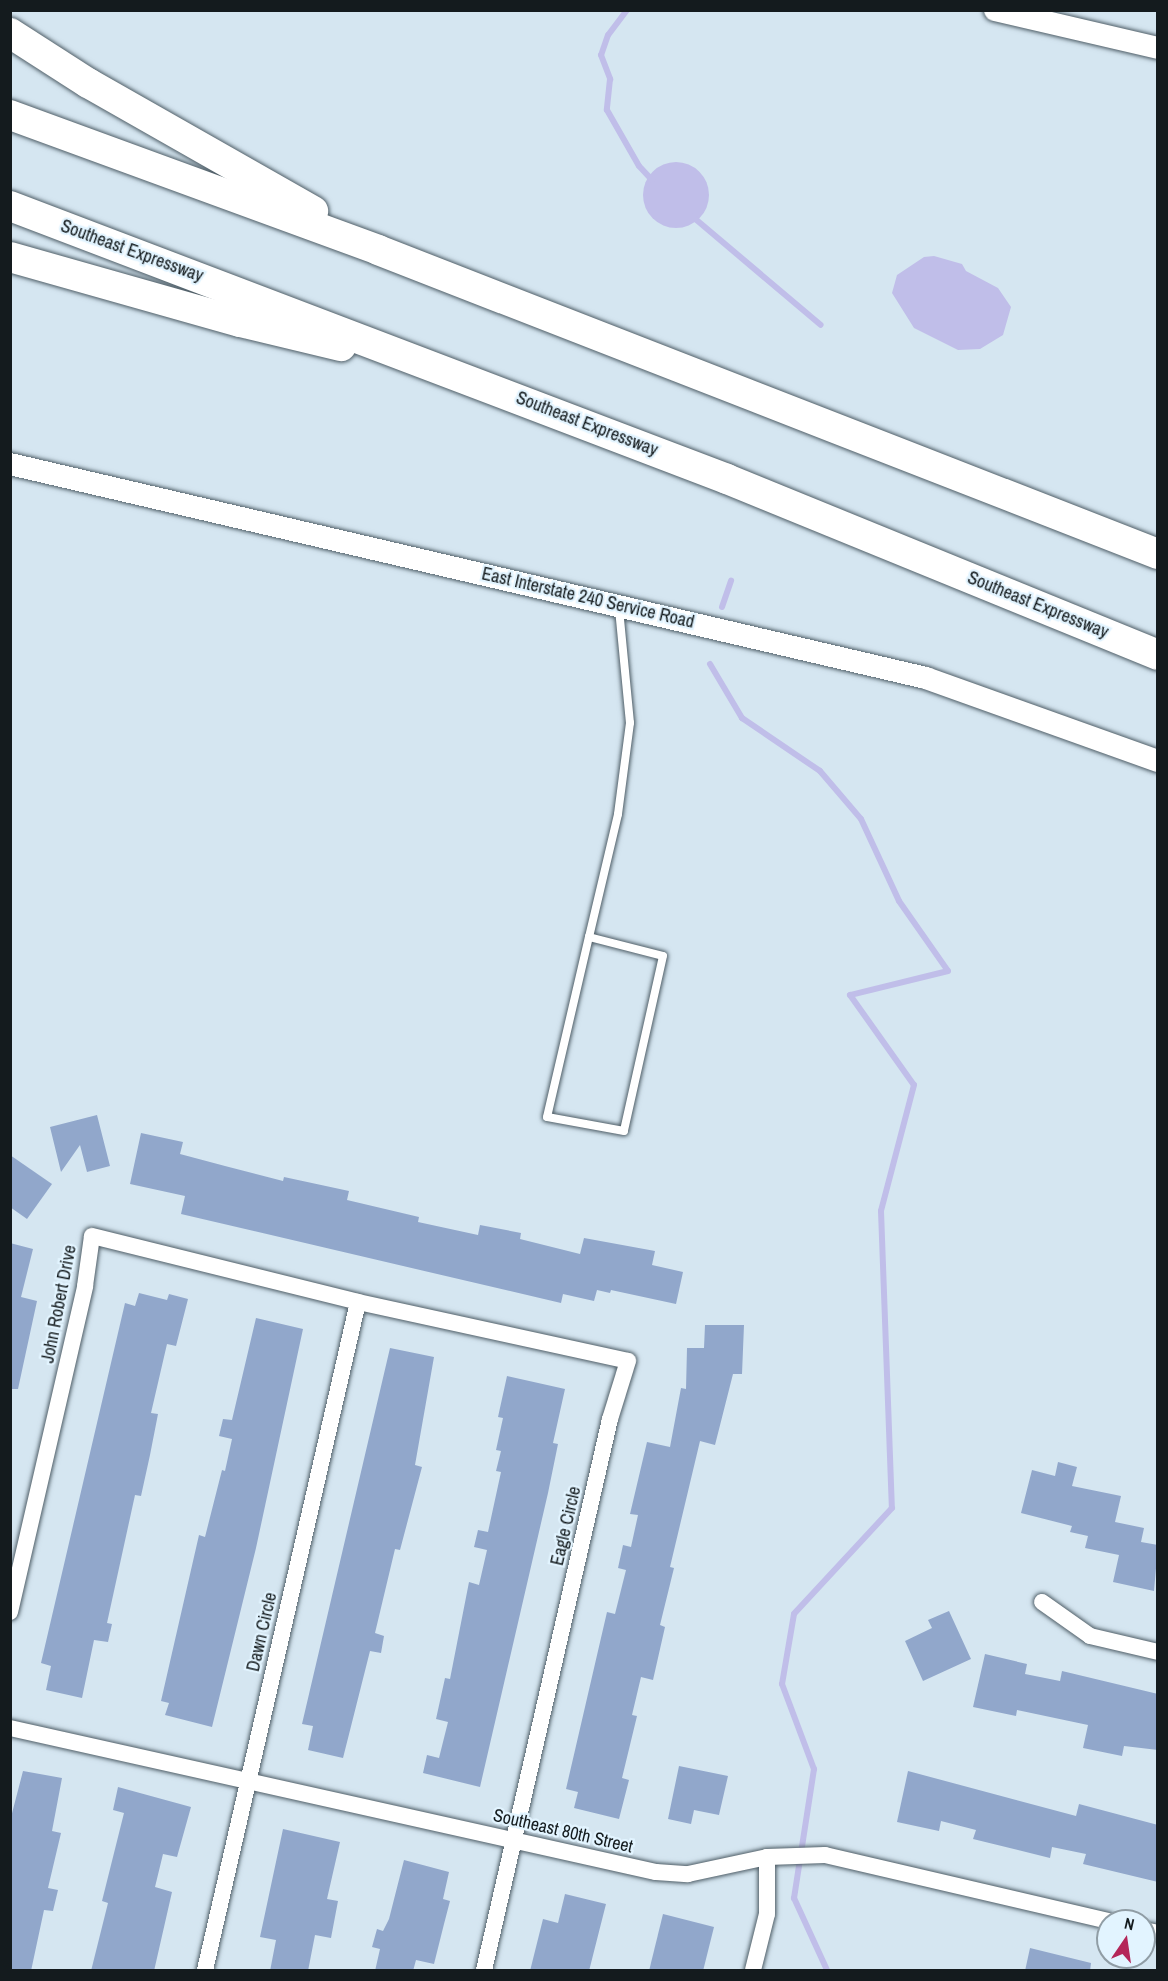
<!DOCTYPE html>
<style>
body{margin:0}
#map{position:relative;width:1168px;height:1981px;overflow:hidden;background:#d5e6f1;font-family:"Archivo Narrow",sans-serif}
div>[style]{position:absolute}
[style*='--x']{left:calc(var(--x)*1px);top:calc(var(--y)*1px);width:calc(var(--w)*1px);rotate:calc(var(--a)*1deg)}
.water>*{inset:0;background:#c0bee9}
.round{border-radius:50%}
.stream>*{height:6px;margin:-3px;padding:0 3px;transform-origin:3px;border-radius:3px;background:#c0bee9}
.building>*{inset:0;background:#91a7cb}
.roads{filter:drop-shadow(0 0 2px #4f5e67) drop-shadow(0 0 2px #4f5e67)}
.lane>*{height:8px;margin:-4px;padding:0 4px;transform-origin:4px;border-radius:4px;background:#fff}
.street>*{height:16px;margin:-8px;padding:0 8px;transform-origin:8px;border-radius:8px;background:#fff}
.secondary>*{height:22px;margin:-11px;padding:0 11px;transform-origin:11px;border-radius:11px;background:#fff}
.highway>*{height:30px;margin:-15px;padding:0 15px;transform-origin:15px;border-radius:15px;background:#fff}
span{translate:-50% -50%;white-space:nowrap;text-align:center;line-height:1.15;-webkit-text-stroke:4.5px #e2f4ff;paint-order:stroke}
.street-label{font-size:18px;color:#141b1e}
.frame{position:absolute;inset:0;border:12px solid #141b1e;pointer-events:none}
.north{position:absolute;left:1096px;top:1909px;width:60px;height:60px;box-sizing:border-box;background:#e2f4ff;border:2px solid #909da5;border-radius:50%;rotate:13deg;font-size:16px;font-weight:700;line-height:24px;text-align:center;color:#141b1e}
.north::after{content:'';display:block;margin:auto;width:21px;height:27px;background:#b42659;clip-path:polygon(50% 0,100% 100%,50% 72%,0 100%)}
</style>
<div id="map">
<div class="water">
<i class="round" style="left:643px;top:162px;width:66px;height:66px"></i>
<i style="clip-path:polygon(934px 256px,962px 264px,966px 271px,998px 288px,1011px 307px,1003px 335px,980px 349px,958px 350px,914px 328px,892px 293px,897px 275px,924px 257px)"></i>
</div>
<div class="stream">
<i style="--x:627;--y:10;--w:31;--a:127"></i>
<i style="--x:608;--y:35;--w:21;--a:109"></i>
<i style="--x:601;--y:55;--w:26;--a:69"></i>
<i style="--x:610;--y:79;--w:31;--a:96"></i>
<i style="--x:607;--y:110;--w:64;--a:60.3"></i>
<i style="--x:639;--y:166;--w:19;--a:47"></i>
<i style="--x:693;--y:217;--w:167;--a:40.2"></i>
<i style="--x:722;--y:607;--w:28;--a:-71"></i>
<i style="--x:710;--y:664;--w:63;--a:59.3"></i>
<i style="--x:742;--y:718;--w:94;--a:34.2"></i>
<i style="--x:820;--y:771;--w:63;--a:49.5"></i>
<i style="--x:861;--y:819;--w:90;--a:65.1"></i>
<i style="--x:899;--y:901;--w:85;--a:55"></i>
<i style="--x:948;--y:971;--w:101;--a:166.2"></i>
<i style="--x:850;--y:995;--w:110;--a:54.6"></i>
<i style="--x:914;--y:1085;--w:130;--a:104.7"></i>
<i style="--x:881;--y:1211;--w:297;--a:87.9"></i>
<i style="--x:892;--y:1508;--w:144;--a:132.8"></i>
<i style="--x:794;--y:1614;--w:71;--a:99.7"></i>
<i style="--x:782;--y:1684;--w:91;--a:69.4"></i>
<i style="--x:814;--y:1769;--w:131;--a:98.8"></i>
<i style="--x:794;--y:1898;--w:79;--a:65.4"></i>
</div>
<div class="building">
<i style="clip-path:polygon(97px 1115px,110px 1166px,87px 1172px,80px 1145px,61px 1172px,50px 1127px)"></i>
<i style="clip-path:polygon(141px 1133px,183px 1142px,180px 1154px,225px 1166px,283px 1181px,284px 1177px,349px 1191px,347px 1200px,419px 1217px,418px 1222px,478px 1235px,480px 1225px,521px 1233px,520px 1239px,580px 1254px,584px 1238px,655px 1251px,652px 1265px,683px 1272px,676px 1304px,611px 1290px,610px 1293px,597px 1290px,594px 1301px,563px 1294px,561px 1303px,181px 1214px,185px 1196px,130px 1184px)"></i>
<i style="clip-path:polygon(10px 1155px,52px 1184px,27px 1219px,10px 1207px)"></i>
<i style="clip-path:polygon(10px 1243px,33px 1249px,21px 1297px,37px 1301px,18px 1389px,10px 1389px)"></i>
<i style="clip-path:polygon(139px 1293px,167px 1300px,169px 1294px,188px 1299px,176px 1346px,167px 1344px,151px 1413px,158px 1414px,150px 1455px,141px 1496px,135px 1495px,107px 1623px,112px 1624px,108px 1642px,94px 1640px,82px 1698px,46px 1690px,51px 1666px,41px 1663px,125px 1303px,135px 1306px)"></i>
<i style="clip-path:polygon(256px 1318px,303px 1329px,256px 1548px,212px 1727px,165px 1715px,169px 1703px,161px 1701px,199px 1535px,205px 1537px,222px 1470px,225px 1471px,232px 1439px,219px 1436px,223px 1419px,232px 1420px)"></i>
<i style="clip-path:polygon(705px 1325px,744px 1325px,742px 1374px,733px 1374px,715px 1445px,700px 1441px,670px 1567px,674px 1568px,660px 1625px,665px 1627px,653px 1680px,641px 1677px,632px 1715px,637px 1716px,622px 1778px,629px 1780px,619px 1819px,574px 1808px,578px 1792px,566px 1789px,607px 1612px,615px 1614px,626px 1570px,618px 1568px,623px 1545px,631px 1547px,638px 1515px,630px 1514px,647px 1442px,670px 1447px,681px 1388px,686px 1389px,687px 1348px,704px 1348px)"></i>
<i style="clip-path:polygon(390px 1348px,434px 1357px,415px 1465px,422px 1467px,400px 1550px,395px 1549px,375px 1633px,384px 1636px,381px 1653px,370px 1651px,343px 1758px,308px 1750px,313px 1726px,302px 1724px)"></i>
<i style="clip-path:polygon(507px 1376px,565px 1389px,553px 1443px,558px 1444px,548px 1493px,480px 1787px,423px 1773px,427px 1755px,439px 1758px,448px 1722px,436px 1719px,445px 1678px,450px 1679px,469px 1582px,479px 1585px,487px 1550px,474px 1547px,478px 1530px,488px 1532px,501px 1472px,496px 1471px,501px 1451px,496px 1450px,503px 1418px,498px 1417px)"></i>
<i style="clip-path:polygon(1058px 1462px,1077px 1467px,1072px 1486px,1121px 1496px,1115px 1522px,1144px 1528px,1141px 1542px,1158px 1545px,1154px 1591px,1113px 1582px,1119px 1555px,1085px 1548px,1088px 1536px,1070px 1532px,1072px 1526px,1021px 1513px,1032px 1470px,1055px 1476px)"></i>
<i style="clip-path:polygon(949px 1611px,971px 1659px,923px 1681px,905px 1641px,932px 1628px,928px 1620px)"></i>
<i style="clip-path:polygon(985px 1654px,1027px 1664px,1025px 1674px,1060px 1681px,1062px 1671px,1158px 1694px,1158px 1750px,1124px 1746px,1122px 1756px,1083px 1748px,1088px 1725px,1017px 1710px,1016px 1716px,973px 1707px)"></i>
<i style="clip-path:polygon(679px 1766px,728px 1776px,719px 1815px,694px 1810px,691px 1824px,668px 1819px)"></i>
<i style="clip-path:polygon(23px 1771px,62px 1778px,52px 1831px,61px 1833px,48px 1888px,58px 1890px,53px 1911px,44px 1910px,31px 1971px,10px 1971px,10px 1821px)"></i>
<i style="clip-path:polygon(908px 1771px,1076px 1816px,1079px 1804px,1158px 1825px,1158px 1882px,1083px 1864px,1086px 1854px,1052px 1847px,1050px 1858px,973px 1839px,976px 1830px,941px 1821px,939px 1831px,897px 1822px)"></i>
<i style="clip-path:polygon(118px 1787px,191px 1807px,177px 1857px,163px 1854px,155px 1887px,172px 1892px,154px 1971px,91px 1971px,108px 1903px,102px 1901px,124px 1813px,113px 1810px)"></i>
<i style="clip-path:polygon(283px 1829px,340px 1842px,327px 1899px,338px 1901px,331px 1938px,315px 1935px,308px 1971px,270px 1971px,276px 1940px,260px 1937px)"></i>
<i style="clip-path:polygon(404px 1860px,449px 1872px,443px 1899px,450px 1901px,444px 1924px,434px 1964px,416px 1960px,413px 1971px,375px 1971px,380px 1949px,372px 1947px,377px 1929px,383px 1931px,389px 1919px)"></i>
<i style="clip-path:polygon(565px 1894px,606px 1904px,589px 1971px,530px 1971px,543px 1919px,558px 1923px)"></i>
<i style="clip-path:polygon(663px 1914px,714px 1927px,703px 1971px,649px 1971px)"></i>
<i style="clip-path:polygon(1030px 1948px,1091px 1963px,1090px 1971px,1025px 1971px)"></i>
</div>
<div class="roads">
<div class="lane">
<i style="--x:589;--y:937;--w:76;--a:14.4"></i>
<i style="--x:663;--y:956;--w:179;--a:102.6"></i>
<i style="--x:624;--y:1131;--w:78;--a:-169.7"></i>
<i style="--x:547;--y:1117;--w:185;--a:-76.9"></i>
<i style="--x:589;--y:937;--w:126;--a:-76.7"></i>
<i style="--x:618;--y:814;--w:92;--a:-82.5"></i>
<i style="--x:630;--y:723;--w:116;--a:-95.5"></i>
</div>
<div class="street">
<i style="--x:1042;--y:1602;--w:59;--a:35.3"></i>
<i style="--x:1090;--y:1636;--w:70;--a:13.2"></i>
<i style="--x:10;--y:1612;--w:335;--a:-77"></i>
<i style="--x:85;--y:1286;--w:50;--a:-82"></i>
<i style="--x:92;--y:1236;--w:274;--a:13.9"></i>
<i style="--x:358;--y:1302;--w:276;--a:12.3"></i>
<i style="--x:628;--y:1361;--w:61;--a:107.2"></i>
<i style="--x:610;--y:1419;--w:565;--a:102.88"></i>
<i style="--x:10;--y:1728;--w:662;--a:12.57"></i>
<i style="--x:656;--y:1872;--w:32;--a:4"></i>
<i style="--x:688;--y:1874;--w:81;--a:-12.1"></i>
<i style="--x:767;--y:1857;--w:58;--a:-2"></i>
<i style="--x:825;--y:1855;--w:291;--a:13.1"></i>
<i style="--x:1144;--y:1930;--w:14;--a:12"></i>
<i style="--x:205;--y:1970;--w:685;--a:-77.1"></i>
<i style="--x:753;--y:1970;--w:58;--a:-76"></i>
<i style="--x:767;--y:1914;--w:57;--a:-90"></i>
</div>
<div class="secondary">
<i style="--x:995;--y:10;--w:167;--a:13.1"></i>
<i style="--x:10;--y:464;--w:941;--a:13.15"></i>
<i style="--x:926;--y:678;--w:246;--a:19.7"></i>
</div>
<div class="highway">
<i style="--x:10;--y:33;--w:93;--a:32.7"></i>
<i style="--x:88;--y:83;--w:259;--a:29.6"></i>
<i style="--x:10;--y:115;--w:392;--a:20.1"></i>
<i style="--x:378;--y:250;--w:837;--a:21.29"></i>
<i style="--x:10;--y:206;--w:767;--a:20.84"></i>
<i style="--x:727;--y:479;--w:466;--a:22.2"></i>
<i style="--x:10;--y:257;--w:239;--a:15.8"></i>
<i style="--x:240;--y:322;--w:104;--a:13.4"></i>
</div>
</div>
<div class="street-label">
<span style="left:132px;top:251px;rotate:20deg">Southeast Expressway</span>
<span style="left:587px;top:424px;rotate:21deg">Southeast Expressway</span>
<span style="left:588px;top:598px;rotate:13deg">East Interstate 240 Service Road</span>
<span style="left:1038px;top:605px;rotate:22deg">Southeast Expressway</span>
<span style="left:59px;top:1304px;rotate:-79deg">John Robert Drive</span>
<span style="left:566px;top:1526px;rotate:-77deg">Eagle Circle</span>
<span style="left:262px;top:1632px;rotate:-77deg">Dawn Circle</span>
<span style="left:563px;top:1831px;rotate:13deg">Southeast 80th Street</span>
</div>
<div class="frame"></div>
<div class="north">N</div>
</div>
